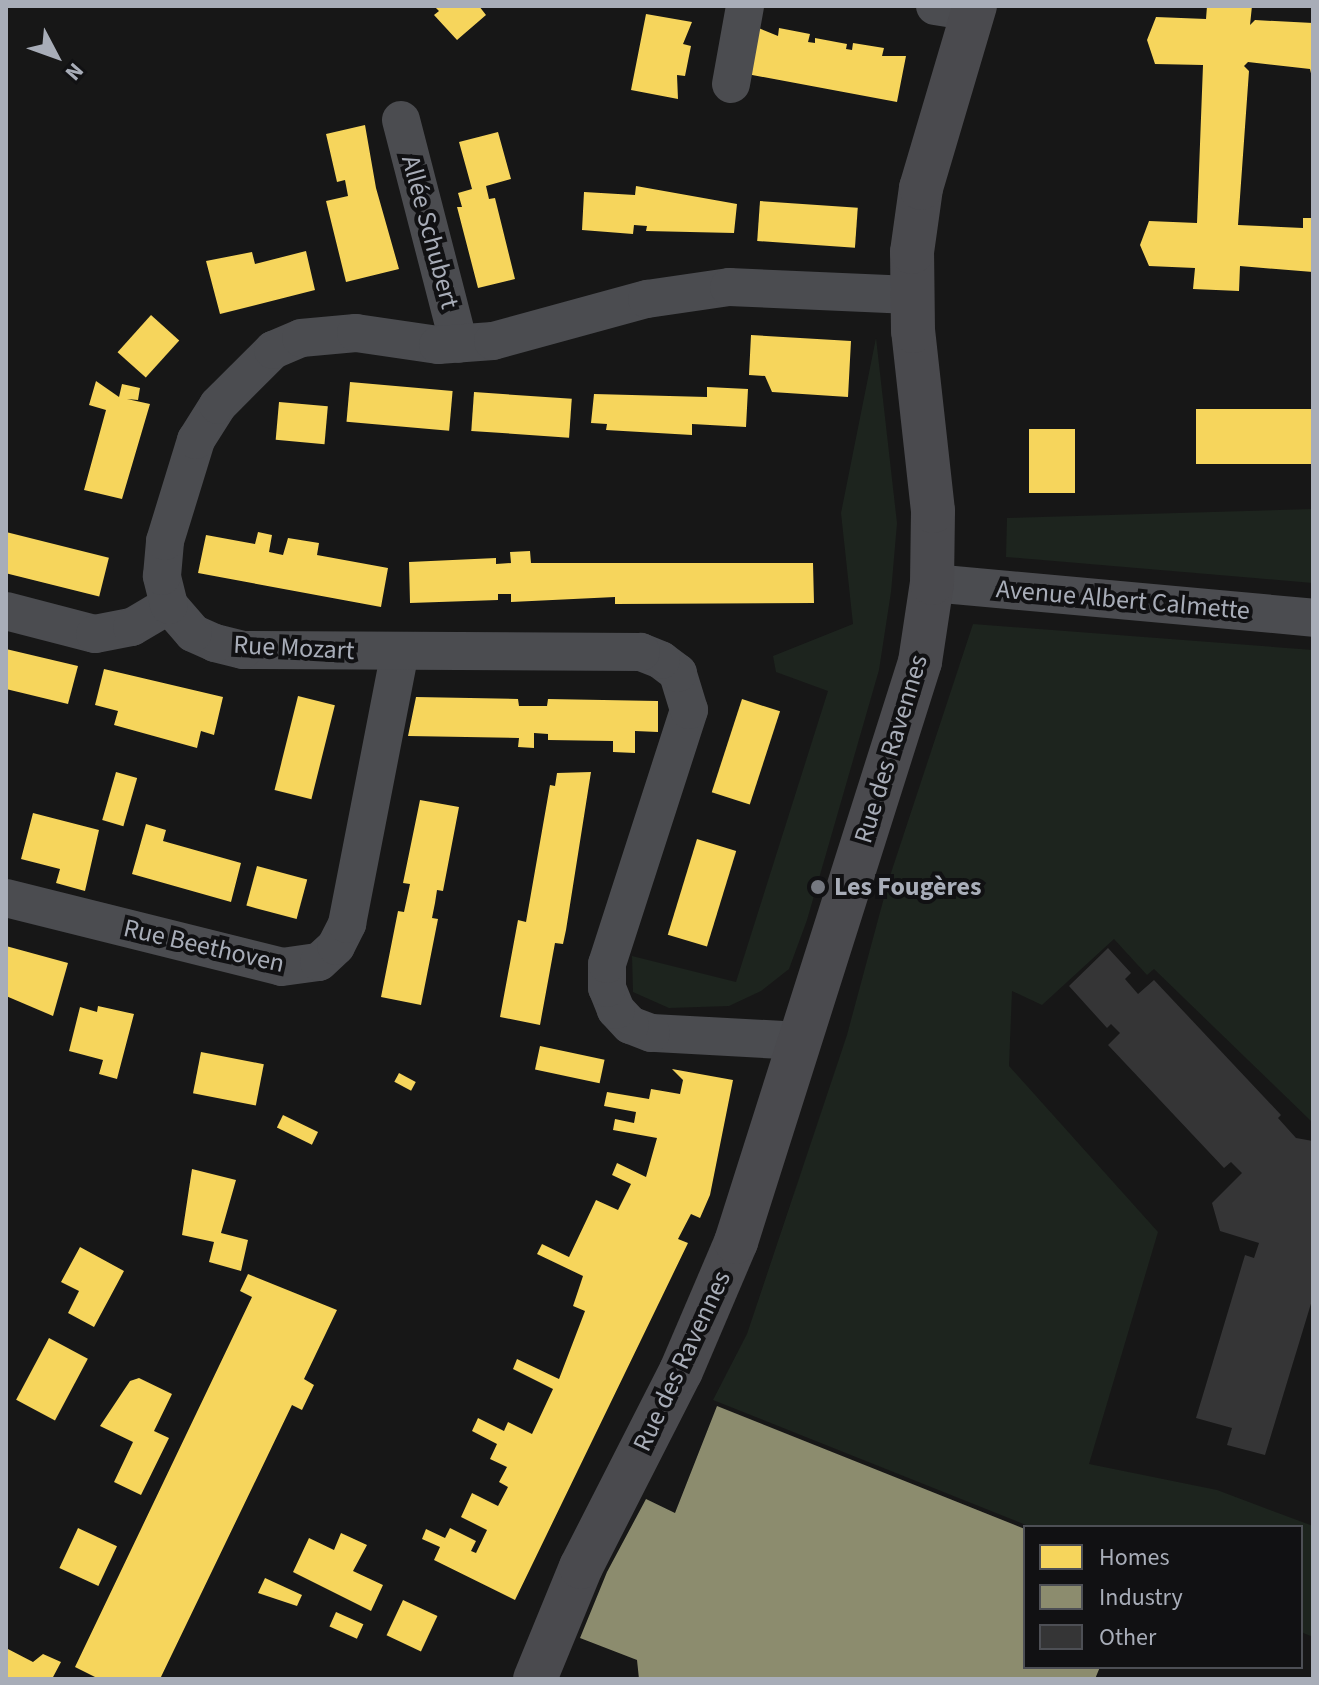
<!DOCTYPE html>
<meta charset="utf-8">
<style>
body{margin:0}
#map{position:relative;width:1319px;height:1685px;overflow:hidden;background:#171717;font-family:"Source Sans 3",sans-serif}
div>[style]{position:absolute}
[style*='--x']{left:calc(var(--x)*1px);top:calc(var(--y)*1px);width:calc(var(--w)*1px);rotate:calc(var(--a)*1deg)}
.green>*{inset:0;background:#1d241e}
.homes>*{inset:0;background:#f6d55c;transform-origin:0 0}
.industry>*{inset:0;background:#8c8c6e}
.building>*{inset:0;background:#353536}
.street>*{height:38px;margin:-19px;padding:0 19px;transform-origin:19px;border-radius:19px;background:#4b4c50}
.secondary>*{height:44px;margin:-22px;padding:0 22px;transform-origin:22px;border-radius:22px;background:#4a4a4e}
.dots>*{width:22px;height:22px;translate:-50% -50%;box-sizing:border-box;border:4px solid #111113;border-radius:50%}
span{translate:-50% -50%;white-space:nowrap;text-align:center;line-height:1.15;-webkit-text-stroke:8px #111113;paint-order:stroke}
.street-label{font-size:26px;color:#a8adb8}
.poi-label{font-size:26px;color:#a8adb8;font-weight:700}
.left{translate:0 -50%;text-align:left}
.frame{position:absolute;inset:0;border:8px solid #a8adb8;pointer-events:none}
.legend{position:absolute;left:1023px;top:1525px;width:280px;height:144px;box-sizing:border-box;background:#111113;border:2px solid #4d4f55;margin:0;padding:10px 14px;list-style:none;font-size:24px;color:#a8adb8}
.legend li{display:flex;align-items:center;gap:16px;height:40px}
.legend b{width:40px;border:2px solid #4d4f55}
.north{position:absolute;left:16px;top:16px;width:80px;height:80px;-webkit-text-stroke:6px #111113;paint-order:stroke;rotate:131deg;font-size:22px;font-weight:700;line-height:32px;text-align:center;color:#a8adb8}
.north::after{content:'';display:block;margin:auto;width:28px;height:36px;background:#a8adb8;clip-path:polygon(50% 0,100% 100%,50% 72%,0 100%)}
</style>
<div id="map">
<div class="green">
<i style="clip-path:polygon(876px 338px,897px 523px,891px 592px,879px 670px,807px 920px,789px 969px,761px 991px,729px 1006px,669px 1008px,633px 992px,632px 956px,736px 982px,828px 691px,776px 672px,773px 656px,853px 624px,841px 513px)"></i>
<i style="clip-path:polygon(1313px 509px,1313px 583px,1006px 557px,1007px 518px)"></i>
<i style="clip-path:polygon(973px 624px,1313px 650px,1313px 1123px,1154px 969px,1147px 975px,1114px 939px,1042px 1005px,1012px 991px,1009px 1066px,1158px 1232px,1089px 1464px,1217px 1490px,1313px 1526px,1313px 1637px,1301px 1632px,1301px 1527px,1031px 1527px,713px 1400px,747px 1334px,847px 1035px,889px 879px)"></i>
</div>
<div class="homes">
<i style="clip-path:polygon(434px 6px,479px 6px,486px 15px,457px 40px,434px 15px,439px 11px)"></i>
<i style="clip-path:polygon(1207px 6px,1252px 6px,1250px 25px,1255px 20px,1313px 23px,1313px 82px,1310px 69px,1248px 62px,1244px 66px,1249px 71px,1238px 225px,1303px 228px,1303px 218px,1313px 218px,1313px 272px,1240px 266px,1239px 291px,1193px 289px,1195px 268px,1149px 266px,1140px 245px,1149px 221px,1197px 223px,1203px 65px,1155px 64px,1147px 40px,1156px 17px,1206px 19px)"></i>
<i style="clip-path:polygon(646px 14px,692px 22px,683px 44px,691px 46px,685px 76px,677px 75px,678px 99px,631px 90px)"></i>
<i style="clip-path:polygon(756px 27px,778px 36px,779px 28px,810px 34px,808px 42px,815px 43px,815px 38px,847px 44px,846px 49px,852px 50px,853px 43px,884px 48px,882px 56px,906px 56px,897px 102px,747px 74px)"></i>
<i style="clip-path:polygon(365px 125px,376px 188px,399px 269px,346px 282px,326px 201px,348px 196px,345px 180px,337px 182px,326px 134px)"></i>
<i style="clip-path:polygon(498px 132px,511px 179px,486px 186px,489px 199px,495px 198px,515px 279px,478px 288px,457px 207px,462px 207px,458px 193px,472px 189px,459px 142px)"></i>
<i style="clip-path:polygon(636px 186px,737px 204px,734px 233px,646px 231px,647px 226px,634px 225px,633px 234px,582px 230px,584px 192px,635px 195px)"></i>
<i style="left:760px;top:201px;width:98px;height:40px;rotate:4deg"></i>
<i style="clip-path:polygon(306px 251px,315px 290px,220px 314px,206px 261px,252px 252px,255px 264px)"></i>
<i style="left:151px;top:315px;width:38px;height:50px;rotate:42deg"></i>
<i style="clip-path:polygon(751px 335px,851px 341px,848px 397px,772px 392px,765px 376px,749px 375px)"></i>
<i style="clip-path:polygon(96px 381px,119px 397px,122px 384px,140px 388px,138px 400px,127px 399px,150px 404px,122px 499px,84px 490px,106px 410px,89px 405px)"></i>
<i style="left:350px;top:382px;width:103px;height:40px;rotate:5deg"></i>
<i style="clip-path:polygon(707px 387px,748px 389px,746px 427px,692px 424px,692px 435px,606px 430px,607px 424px,591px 423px,594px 394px,707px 397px)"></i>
<i style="left:474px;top:392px;width:98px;height:39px;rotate:4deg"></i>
<i style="left:279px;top:402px;width:49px;height:38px;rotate:5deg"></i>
<i style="left:1196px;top:409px;width:117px;height:55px"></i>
<i style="left:1029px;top:429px;width:46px;height:64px"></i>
<i style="left:6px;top:532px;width:106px;height:40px;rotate:14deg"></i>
<i style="clip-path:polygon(258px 532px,272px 535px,269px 552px,283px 555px,288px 538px,319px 543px,317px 555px,388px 568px,381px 607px,198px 573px,206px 535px,255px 544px)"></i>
<i style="clip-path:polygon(530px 551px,531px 563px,813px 563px,814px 603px,615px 604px,615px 597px,511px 602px,511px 594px,498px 594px,498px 600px,410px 603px,409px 562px,496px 558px,496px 564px,511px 563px,510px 552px)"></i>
<i style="clip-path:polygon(6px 649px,78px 666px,68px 704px,6px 689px)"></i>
<i style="clip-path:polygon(104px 669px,223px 697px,214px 735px,201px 731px,197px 748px,114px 725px,118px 711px,95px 705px)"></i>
<i style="left:298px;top:696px;width:38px;height:97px;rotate:14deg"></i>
<i style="clip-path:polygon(416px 697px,518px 699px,519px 706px,547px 706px,548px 699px,658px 701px,658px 732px,635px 731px,635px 753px,613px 752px,613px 741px,548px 740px,548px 734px,534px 733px,534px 748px,518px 747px,519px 738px,408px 736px)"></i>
<i style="left:742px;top:699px;width:40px;height:98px;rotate:18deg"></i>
<i style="left:116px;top:772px;width:22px;height:50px;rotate:16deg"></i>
<i style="clip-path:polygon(591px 772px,566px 930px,563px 944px,555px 943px,540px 1025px,500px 1017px,518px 920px,526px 922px,550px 785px,555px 786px,557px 773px)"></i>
<i style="clip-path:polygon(420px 800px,459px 807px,443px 891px,437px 890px,435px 903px,432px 918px,438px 919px,421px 1005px,381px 997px,398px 911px,404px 912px,410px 884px,403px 883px)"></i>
<i style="clip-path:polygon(33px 813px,99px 830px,85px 891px,56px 883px,60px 869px,21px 859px)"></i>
<i style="clip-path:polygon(146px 824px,166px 830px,163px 841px,241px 863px,231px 902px,132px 874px)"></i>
<i style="left:697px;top:839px;width:41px;height:100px;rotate:17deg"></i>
<i style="left:257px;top:866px;width:52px;height:41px;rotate:15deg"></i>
<i style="clip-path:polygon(6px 946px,68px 963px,53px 1016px,6px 996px)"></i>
<i style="clip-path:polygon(98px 1006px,134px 1014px,117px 1079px,99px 1074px,103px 1060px,69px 1051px,80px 1007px,97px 1012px)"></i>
<i style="left:540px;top:1046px;width:66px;height:24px;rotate:12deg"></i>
<i style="left:201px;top:1052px;width:64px;height:42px;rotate:11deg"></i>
<i style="clip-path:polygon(672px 1069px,733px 1080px,710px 1195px,700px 1218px,691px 1214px,678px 1239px,688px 1243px,515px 1600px,434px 1560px,440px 1547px,422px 1539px,426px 1529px,445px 1538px,450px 1528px,476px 1541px,471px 1551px,476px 1553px,487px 1530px,461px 1517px,472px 1493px,498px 1506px,508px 1487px,499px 1482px,507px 1467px,490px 1459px,497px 1444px,472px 1431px,478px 1418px,504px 1431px,508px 1422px,532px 1434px,553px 1389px,513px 1369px,517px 1359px,559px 1379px,585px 1311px,573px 1306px,583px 1276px,537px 1254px,542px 1244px,569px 1257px,596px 1200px,618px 1210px,631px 1184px,612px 1175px,617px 1163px,646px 1177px,657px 1138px,613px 1130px,615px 1119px,634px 1123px,636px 1112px,604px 1106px,607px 1092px,649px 1099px,651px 1089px,680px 1094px,683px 1080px)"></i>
<i style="left:399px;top:1073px;width:19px;height:10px;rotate:28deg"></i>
<i style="left:283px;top:1115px;width:39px;height:14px;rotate:26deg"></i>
<i style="clip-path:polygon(192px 1169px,236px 1180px,221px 1233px,248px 1240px,241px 1271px,209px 1262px,214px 1242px,182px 1235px)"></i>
<i style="clip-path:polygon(80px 1247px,124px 1271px,94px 1327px,68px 1313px,79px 1291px,61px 1282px)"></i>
<i style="clip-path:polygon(248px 1274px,337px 1310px,304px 1379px,314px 1385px,302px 1410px,292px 1405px,160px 1679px,99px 1679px,75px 1667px,252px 1297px,240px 1291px)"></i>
<i style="left:49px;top:1338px;width:44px;height:70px;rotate:28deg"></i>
<i style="clip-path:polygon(139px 1378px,172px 1394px,154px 1431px,169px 1438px,141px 1495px,114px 1482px,133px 1442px,100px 1426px,130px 1381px)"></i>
<i style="left:78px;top:1528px;width:43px;height:44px;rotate:25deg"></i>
<i style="clip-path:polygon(341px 1533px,367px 1545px,353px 1571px,383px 1585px,371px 1611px,293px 1572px,309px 1538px,334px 1550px)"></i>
<i style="clip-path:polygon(265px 1578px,302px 1595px,297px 1606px,258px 1593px)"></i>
<i style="left:403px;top:1600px;width:38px;height:39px;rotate:25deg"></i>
<i style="left:336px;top:1612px;width:30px;height:16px;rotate:24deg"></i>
<i style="clip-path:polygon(6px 1648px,33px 1662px,43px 1654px,61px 1662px,52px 1679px,6px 1679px)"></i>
</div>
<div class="industry">
<i style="clip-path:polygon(717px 1406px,1025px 1529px,1025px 1667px,1100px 1667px,1095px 1679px,639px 1679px,637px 1660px,580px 1638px,607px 1572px,646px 1499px,675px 1513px)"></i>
</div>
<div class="building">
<i style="clip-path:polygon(1108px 948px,1131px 973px,1125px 979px,1138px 994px,1154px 980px,1281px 1115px,1278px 1118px,1296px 1138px,1313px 1141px,1313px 1297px,1265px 1455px,1227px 1445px,1232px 1428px,1196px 1418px,1245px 1255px,1254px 1258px,1259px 1243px,1220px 1231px,1212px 1203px,1242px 1173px,1231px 1162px,1224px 1168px,1108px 1045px,1120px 1033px,1111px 1024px,1107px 1028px,1069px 986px)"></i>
</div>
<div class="street">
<i style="--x:935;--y:6;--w:38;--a:9"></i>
<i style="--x:731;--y:84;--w:79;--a:-79.8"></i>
<i style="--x:401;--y:120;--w:231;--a:75.5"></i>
<i style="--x:932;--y:583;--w:383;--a:5.2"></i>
<i style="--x:6;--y:611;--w:92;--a:14.5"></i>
<i style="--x:95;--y:634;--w:38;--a:-11"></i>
<i style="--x:132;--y:627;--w:43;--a:-30.7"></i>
<i style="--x:6;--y:898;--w:284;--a:14"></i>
<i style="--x:282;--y:967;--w:37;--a:-8"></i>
<i style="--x:319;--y:962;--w:23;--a:-43"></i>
<i style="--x:336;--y:946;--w:25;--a:-63"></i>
<i style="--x:347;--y:924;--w:277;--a:-79"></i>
<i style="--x:801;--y:1041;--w:150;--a:-176.9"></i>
<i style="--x:651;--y:1033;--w:22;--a:-159"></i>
<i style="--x:630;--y:1025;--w:21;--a:-133"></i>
<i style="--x:616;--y:1010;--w:24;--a:-112"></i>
<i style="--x:607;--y:988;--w:24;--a:-90"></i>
<i style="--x:607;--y:964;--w:267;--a:-72.1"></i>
<i style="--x:689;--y:710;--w:39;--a:-107"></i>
<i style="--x:678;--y:673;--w:21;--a:-143"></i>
<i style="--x:661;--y:660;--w:22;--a:-158"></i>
<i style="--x:641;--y:652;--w:398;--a:-179.7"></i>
<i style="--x:243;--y:650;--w:29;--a:-166"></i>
<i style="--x:215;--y:643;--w:24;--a:-156"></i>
<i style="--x:193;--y:633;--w:37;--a:-131"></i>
<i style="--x:169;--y:605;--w:30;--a:-104"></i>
<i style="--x:162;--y:576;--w:35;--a:-85"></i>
<i style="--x:165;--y:541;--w:106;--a:-72.9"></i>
<i style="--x:196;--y:440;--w:41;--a:-57.8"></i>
<i style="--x:218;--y:405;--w:78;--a:-45"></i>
<i style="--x:273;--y:350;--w:30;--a:-23"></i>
<i style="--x:301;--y:338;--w:55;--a:-5.2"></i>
<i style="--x:356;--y:333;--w:83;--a:8.3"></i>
<i style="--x:438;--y:345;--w:55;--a:-4.2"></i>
<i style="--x:493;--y:341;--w:160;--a:-15.3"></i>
<i style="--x:647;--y:299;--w:83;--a:-8.3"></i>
<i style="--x:729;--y:287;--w:182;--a:2.5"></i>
</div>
<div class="secondary">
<i style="--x:535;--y:1679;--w:121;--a:-67.7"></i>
<i style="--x:581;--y:1567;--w:220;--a:-63"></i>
<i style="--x:681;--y:1371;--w:140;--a:-66.9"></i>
<i style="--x:736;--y:1242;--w:608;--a:-72.4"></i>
<i style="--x:920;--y:662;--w:80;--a:-81.4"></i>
<i style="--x:932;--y:583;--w:72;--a:-89.2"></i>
<i style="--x:933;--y:511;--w:181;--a:-96.3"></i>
<i style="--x:913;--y:331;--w:79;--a:-90.7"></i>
<i style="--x:912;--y:252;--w:65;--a:-82"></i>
<i style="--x:921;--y:188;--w:190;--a:-73.5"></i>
</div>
<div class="dots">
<i style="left:818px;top:887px;background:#757880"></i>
</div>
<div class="street-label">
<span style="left:430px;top:232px;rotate:75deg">Allée Schubert</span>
<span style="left:1123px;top:600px;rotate:5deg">Avenue Albert Calmette</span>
<span style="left:294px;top:648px;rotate:3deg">Rue Mozart</span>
<span style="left:891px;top:749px;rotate:-73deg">Rue des Ravennes</span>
<span style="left:204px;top:946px;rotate:13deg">Rue Beethoven</span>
<span style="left:682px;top:1361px;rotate:-65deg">Rue des Ravennes</span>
</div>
<div class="poi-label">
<span class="left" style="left:834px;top:887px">Les Fougères</span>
</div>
<div class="frame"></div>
<ul class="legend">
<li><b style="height:22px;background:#f6d55c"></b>Homes</li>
<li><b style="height:22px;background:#8c8c6e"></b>Industry</li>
<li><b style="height:22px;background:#353536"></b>Other</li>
</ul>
<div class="north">N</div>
</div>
